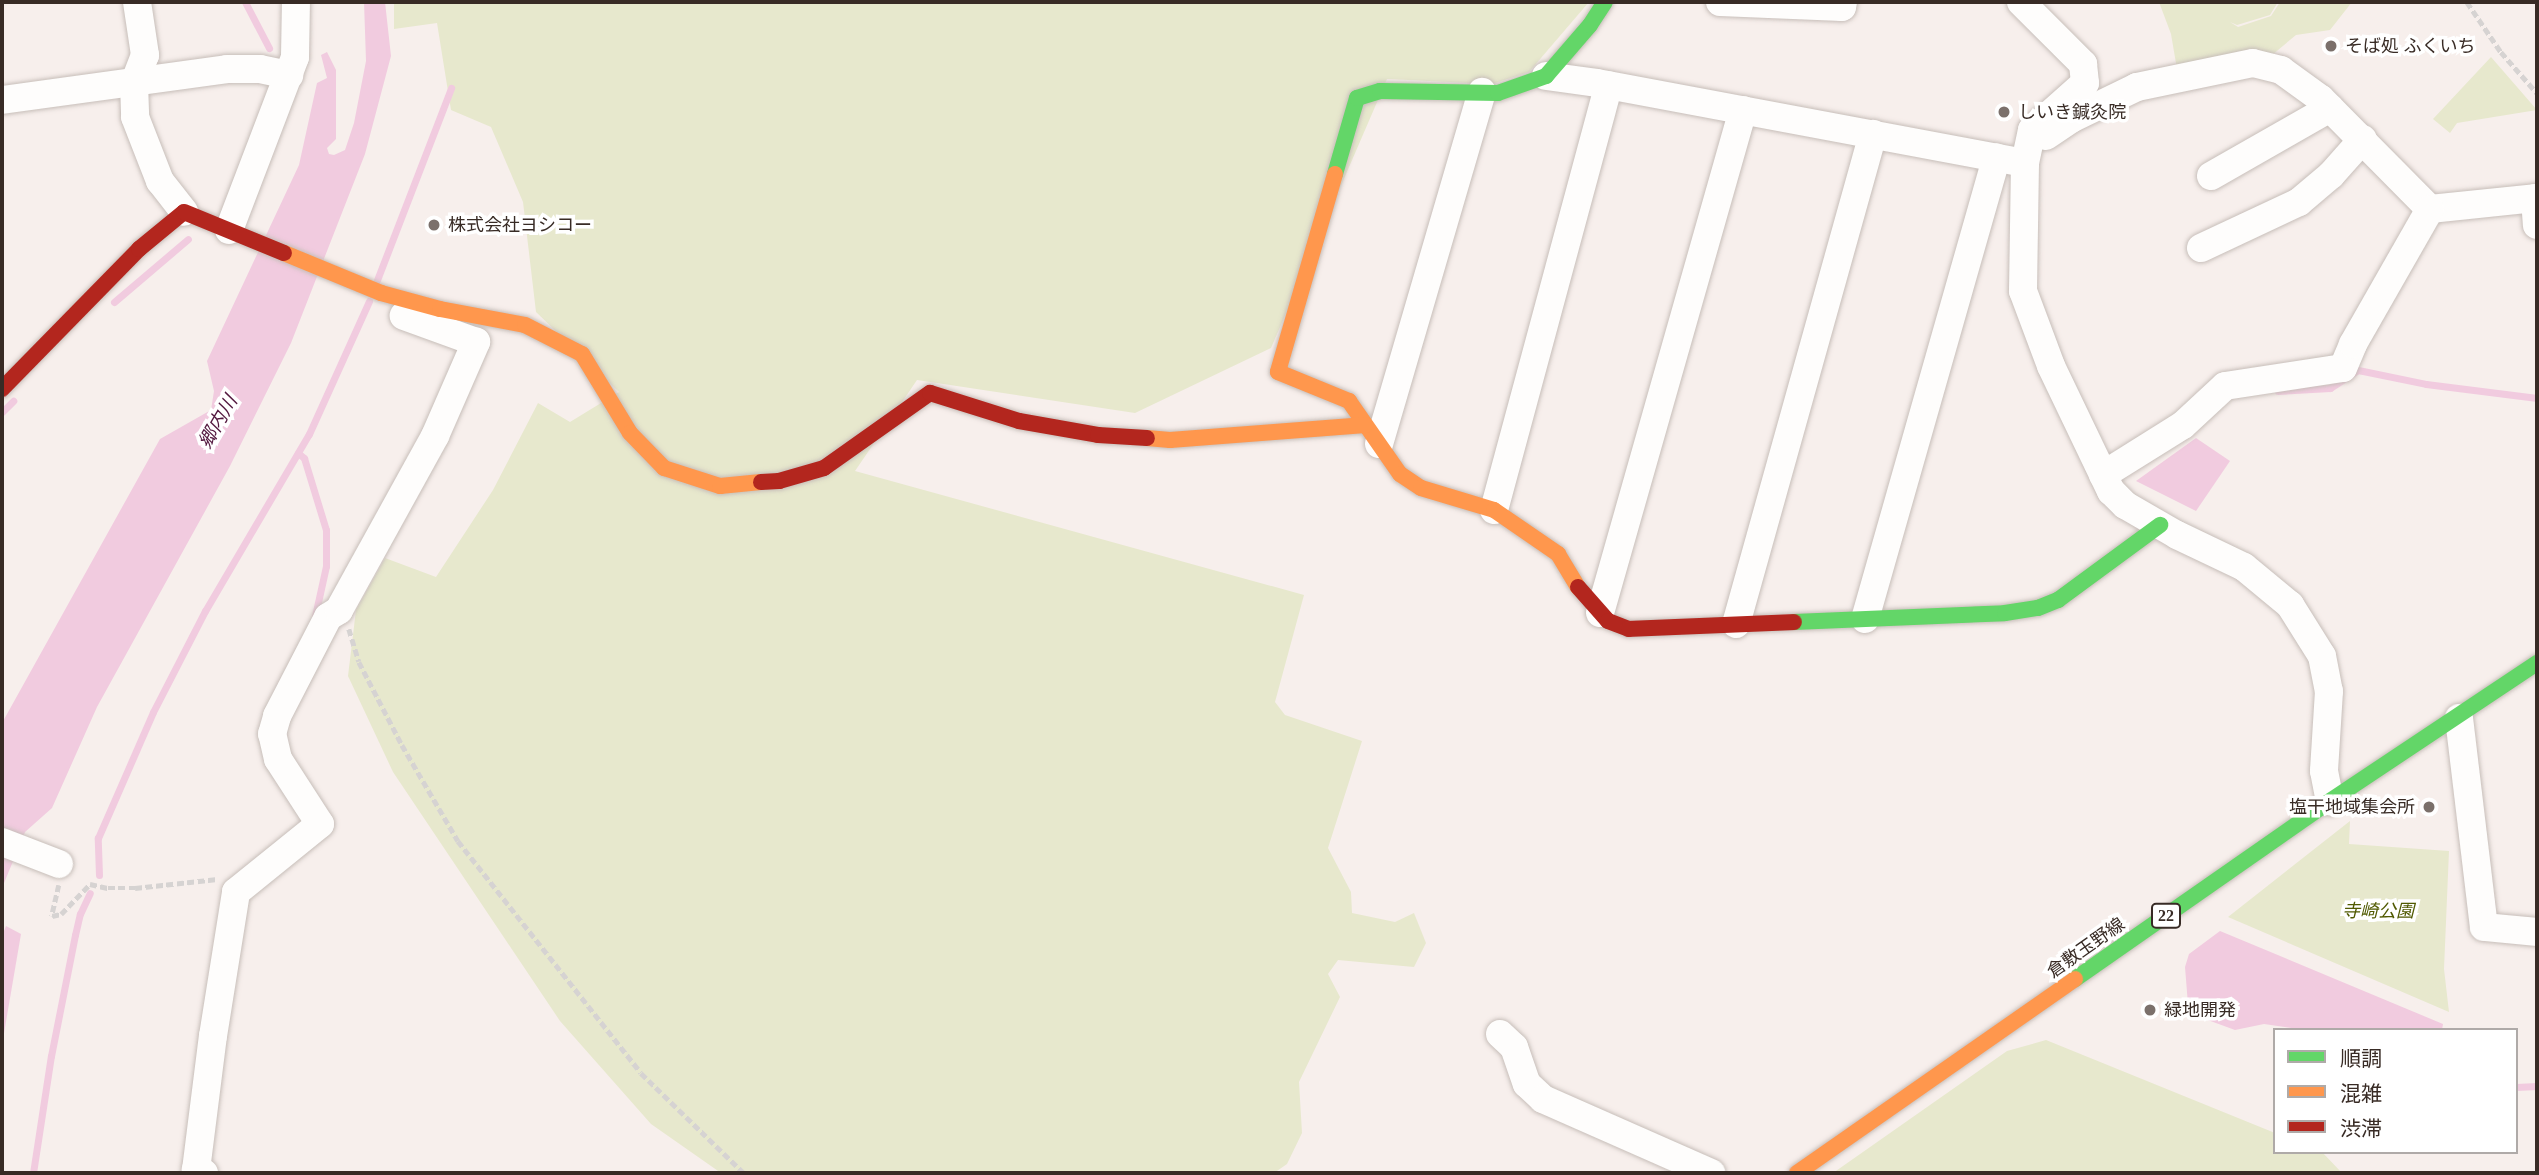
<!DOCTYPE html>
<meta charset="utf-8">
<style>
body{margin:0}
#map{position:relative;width:2539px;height:1175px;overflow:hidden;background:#f7efec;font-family:"Times New Roman","Noto Sans JP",serif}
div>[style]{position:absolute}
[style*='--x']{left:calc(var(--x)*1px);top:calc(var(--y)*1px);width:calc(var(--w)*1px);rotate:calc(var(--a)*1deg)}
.green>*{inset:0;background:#e7e8cd}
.water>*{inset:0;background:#f1cbdf}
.stream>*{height:7px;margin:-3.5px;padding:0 3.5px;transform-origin:3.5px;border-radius:3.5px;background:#f1cbdf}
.path>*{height:4.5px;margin-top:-2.25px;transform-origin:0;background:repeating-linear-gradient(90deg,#d6d3d2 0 7px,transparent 0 10.5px)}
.roads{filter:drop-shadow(0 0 2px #c7beb9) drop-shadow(0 0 2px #c7beb9)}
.street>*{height:28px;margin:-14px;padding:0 14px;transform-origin:14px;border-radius:14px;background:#fefdfc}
.fast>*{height:16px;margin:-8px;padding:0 8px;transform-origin:8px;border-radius:8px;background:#63d668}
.slow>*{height:16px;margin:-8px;padding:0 8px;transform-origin:8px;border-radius:8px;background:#ff974d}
.jam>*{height:16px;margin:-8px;padding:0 8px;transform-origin:8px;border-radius:8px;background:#b3261e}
.dots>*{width:19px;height:19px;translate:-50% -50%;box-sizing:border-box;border:4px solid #fff;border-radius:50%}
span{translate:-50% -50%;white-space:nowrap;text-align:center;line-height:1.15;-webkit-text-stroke:7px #fff;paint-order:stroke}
.shield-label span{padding:2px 5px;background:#fff;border:2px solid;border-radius:5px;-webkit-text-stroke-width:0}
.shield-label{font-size:16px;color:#382b25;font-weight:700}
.poi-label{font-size:18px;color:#382b25}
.left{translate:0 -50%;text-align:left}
.right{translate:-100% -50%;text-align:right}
.park-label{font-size:18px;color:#515a02;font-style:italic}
.street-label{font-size:18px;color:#382b25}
.water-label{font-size:19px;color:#52173e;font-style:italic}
.frame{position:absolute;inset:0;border:4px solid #382b25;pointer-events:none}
.legend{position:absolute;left:2273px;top:1028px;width:245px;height:126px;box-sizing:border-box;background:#fff;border:2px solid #afaaa8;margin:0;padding:9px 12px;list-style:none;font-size:21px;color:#382b25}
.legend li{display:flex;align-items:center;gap:14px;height:35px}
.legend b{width:35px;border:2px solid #afaaa8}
</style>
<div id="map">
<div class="green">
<i style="clip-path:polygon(394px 2px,1589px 2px,1529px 72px,1492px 84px,1387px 79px,1271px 348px,1135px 413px,917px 380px,855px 471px,1304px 595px,1275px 702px,1285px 715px,1362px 741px,1328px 848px,1351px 892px,1352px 913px,1395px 922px,1414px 913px,1426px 943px,1414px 967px,1338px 960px,1328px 974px,1340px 997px,1299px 1082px,1302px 1133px,1287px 1164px,1274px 1173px,721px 1173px,651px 1124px,560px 1021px,393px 772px,348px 676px,356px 610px,385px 558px,436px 577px,493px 490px,538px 403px,570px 422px,619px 392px,536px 312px,523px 202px,491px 127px,451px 110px,437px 23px,394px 29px)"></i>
<i style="clip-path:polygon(2159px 2px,2278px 2px,2270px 15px,2237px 25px,2230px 22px,2238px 27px,2271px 16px,2280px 2px,2352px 2px,2330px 30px,2296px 35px,2266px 60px,2178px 75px,2171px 34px)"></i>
<i style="clip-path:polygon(2491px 57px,2537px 110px,2457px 123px,2450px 133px,2433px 119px)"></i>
<i style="clip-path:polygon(2350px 821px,2349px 844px,2449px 851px,2444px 969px,2449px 1012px,2228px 917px)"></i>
<i style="clip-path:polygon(2046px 1040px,2275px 1133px,2275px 1152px,2322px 1152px,2342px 1173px,1833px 1173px,2007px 1051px)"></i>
</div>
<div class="water">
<i style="clip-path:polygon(364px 2px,385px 2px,391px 56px,365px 154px,291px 343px,230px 466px,97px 707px,52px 808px,25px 832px,2px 888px,2px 723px,160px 439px,211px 410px,214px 391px,207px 361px,299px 165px,317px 83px,327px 78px,321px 55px,327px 52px,336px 70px,336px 139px,327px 148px,329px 154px,334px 155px,345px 150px,354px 123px,366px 61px)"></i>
<i style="clip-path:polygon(2196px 438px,2230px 461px,2196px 511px,2136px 481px)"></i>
<i style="clip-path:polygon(6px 926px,21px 934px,2px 1045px,2px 936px)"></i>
<i style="clip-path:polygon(2220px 931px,2443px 1024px,2442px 1030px,2306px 1030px,2264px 1024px,2235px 1030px,2205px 1019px,2189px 1017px,2185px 967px,2189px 954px)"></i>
</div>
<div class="stream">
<i style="--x:245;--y:2;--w:52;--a:62.4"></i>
<i style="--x:377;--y:280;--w:206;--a:-68.9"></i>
<i style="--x:114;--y:302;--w:97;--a:-40.4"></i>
<i style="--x:2278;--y:391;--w:52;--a:-3.3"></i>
<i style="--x:2330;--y:388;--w:33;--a:-33"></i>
<i style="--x:2358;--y:370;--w:69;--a:11.6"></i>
<i style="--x:2426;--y:384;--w:112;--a:7.2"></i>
<i style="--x:2;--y:412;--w:16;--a:-45"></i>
<i style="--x:298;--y:453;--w:8;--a:40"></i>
<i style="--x:304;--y:458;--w:75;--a:73"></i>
<i style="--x:326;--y:530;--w:36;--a:90"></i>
<i style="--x:326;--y:566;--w:51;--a:102.4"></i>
<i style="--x:99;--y:875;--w:37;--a:-92"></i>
<i style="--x:98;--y:838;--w:137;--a:-66.4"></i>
<i style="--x:153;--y:712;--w:114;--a:-62.8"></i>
<i style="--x:205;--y:611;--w:205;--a:-59.6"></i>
<i style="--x:309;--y:434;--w:146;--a:-65.7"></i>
<i style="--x:2516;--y:1087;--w:21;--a:-3"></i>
<i style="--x:33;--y:1173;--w:118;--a:-81.3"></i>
<i style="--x:51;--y:1056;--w:123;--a:-78.8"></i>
<i style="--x:75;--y:935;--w:22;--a:-77"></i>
<i style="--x:80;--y:914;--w:23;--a:-65"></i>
</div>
<div class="path">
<i style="--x:2467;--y:2;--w:60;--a:55.8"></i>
<i style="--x:2501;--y:52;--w:55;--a:48.7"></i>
<i style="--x:349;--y:629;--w:34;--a:73"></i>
<i style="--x:359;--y:662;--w:93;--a:62.6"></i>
<i style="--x:402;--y:745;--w:111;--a:59.7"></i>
<i style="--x:458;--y:841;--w:295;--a:51.7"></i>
<i style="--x:641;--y:1073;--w:144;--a:44.2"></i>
<i style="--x:59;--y:885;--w:32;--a:103"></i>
<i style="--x:52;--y:916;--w:9;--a:-13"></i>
<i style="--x:61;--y:914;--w:42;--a:-46"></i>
<i style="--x:90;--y:884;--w:18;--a:13"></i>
<i style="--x:108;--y:888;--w:27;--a:0"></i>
<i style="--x:135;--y:888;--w:83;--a:-6.2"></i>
</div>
<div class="roads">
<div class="street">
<i style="--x:137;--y:2;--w:54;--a:81.4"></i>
<i style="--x:145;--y:55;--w:30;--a:111"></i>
<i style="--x:134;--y:83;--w:34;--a:88"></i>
<i style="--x:135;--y:117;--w:69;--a:68.7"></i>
<i style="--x:160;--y:181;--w:39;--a:52"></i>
<i style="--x:1720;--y:2;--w:122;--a:2.3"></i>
<i style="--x:1842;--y:7;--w:5;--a:-79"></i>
<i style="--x:2021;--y:2;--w:88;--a:45"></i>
<i style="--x:2083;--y:64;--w:19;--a:84"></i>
<i style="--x:2085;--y:83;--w:71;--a:138.4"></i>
<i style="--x:2032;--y:130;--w:34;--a:102"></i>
<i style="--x:2025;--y:163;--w:128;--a:90.9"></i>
<i style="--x:2023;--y:291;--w:80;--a:69.5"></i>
<i style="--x:2051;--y:366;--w:139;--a:64.4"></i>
<i style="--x:2111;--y:491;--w:20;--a:45"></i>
<i style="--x:2125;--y:505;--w:60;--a:30"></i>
<i style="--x:2177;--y:535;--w:74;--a:25.5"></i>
<i style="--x:2244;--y:567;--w:60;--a:39.6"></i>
<i style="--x:2290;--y:605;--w:60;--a:57.9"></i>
<i style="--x:2322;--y:656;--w:36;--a:79"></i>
<i style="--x:2329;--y:691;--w:80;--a:93.6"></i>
<i style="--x:2324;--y:771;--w:31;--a:79"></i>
<i style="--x:1546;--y:76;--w:51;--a:7.8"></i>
<i style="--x:1597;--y:83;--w:435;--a:10.6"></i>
<i style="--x:2;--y:100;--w:227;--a:-7.8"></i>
<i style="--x:227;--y:69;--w:33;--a:0"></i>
<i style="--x:260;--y:69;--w:30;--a:12"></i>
<i style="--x:2046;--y:136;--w:30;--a:-34"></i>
<i style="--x:2071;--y:119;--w:73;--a:-25.9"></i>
<i style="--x:2137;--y:87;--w:118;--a:-11.7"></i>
<i style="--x:2253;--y:63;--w:29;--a:14"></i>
<i style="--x:2281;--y:70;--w:49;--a:35.9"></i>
<i style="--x:2321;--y:99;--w:155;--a:45.3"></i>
<i style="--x:2211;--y:176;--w:137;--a:-29.7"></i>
<i style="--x:2535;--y:198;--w:27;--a:86"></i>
<i style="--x:2430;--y:209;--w:108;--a:-5.9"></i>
<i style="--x:229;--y:230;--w:185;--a:-69.1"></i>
<i style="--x:295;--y:57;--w:55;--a:-89"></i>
<i style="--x:2201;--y:248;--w:108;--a:-25.1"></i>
<i style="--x:2299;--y:202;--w:42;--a:-40.2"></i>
<i style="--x:2331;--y:175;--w:48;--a:-48.4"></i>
<i style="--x:1379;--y:444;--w:367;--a:-73.7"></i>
<i style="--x:2103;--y:475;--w:94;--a:-32"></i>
<i style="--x:2183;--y:425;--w:57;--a:-42.9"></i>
<i style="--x:2225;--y:386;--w:119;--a:-8.7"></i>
<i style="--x:2343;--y:368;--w:26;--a:-67"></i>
<i style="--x:2353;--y:344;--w:155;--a:-60.3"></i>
<i style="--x:1494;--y:510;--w:440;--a:-74.9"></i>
<i style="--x:1600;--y:613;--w:523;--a:-74.13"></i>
<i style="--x:1865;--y:619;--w:480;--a:-74.1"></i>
<i style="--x:1736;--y:624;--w:509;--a:-74.38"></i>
<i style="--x:2459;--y:718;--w:210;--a:83.2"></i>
<i style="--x:2484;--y:927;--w:53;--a:5.4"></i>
<i style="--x:2;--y:842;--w:61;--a:21.1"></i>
<i style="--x:1500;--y:1034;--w:19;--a:43"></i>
<i style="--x:1514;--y:1047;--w:39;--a:71"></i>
<i style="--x:1527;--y:1084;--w:22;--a:43"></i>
<i style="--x:1543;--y:1099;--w:184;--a:23.8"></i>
<i style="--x:204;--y:1173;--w:9;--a:-159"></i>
<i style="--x:196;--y:1170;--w:135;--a:-82.8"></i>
<i style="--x:213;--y:1036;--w:146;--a:-80.9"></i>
<i style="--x:236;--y:892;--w:108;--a:-39"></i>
<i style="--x:320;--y:824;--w:77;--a:-122.9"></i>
<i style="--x:278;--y:759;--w:26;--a:-103"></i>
<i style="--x:272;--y:734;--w:19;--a:-74"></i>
<i style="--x:277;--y:716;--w:111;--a:-62.7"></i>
<i style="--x:328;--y:617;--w:13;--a:-32"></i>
<i style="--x:339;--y:610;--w:199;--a:-61.1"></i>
<i style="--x:435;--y:436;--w:103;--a:-66.4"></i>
<i style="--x:476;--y:342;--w:77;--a:-160.1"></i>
</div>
<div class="fast">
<i style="--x:1335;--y:174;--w:79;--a:-73.9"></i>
<i style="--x:1357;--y:98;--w:24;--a:-17"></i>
<i style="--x:1380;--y:91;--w:118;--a:1"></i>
<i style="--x:1498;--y:93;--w:51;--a:-19.5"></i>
<i style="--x:1546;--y:76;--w:67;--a:-49.2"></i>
<i style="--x:1590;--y:25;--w:27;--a:-57"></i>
<i style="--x:1794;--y:622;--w:211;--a:-2.4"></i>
<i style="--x:2005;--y:613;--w:33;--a:-9"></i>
<i style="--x:2038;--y:608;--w:22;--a:-22"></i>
<i style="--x:2058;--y:600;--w:127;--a:-36.3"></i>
<i style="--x:2075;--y:979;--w:311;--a:-34.9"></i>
<i style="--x:2330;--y:801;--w:249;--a:-33.7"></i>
</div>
<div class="slow">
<i style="--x:1335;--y:174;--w:206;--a:106.1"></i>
<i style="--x:1278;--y:372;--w:77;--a:22.2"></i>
<i style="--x:1349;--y:401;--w:89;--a:55.1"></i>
<i style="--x:1400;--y:474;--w:25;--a:34"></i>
<i style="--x:1421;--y:488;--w:76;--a:16.8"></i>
<i style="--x:1494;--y:510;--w:78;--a:34.5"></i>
<i style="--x:1558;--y:554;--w:39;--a:59"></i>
<i style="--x:284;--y:253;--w:105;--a:22.4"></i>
<i style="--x:381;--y:293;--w:61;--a:15.2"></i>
<i style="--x:440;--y:309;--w:86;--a:10.7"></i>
<i style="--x:525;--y:325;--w:64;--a:27"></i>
<i style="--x:582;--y:354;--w:92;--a:58.7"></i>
<i style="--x:630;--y:433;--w:49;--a:45.8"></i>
<i style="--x:664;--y:468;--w:59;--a:17.8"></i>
<i style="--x:720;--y:486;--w:41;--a:-5.6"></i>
<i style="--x:1147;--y:438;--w:23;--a:5"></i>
<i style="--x:1170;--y:440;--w:196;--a:-4.4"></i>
<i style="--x:1797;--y:1173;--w:339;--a:-34.9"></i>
</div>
<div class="jam">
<i style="--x:2;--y:389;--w:196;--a:-45.6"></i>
<i style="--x:139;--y:249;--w:58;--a:-39.4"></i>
<i style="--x:184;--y:212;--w:108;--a:22.3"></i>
<i style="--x:761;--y:482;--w:18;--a:-3"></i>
<i style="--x:779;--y:481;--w:47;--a:-16.1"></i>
<i style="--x:824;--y:468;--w:130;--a:-35.3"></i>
<i style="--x:930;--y:393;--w:93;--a:17.5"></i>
<i style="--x:1019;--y:421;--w:80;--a:10"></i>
<i style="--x:1098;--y:435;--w:49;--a:3.5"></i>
<i style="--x:1578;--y:587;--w:45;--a:48.6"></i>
<i style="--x:1608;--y:621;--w:22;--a:21"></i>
<i style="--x:1629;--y:629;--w:165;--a:-2.4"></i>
</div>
</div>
<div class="dots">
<i style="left:2331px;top:46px;background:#7b706b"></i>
<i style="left:2004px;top:112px;background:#7b706b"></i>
<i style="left:434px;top:225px;background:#7b706b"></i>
<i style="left:2429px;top:807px;background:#7b706b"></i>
<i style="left:2150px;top:1010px;background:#7b706b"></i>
</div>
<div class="shield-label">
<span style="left:2166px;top:916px">22</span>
</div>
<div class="poi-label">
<span class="left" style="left:2345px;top:46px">そば処 ふくいち</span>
<span class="left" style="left:2018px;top:112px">しいき鍼灸院</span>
<span class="left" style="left:448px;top:225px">株式会社ヨシコー</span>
<span class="right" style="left:2415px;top:807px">塩干地域集会所</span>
<span class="left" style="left:2164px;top:1010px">緑地開発</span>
</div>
<div class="park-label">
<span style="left:2378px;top:911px">寺崎公園</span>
</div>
<div class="street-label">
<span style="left:2086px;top:948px;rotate:-35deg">倉敷玉野線</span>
</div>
<div class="water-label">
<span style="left:218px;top:422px;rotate:-60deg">郷内川</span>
</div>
<div class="frame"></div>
<ul class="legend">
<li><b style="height:9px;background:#63d668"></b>順調</li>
<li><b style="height:9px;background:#ff974d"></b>混雑</li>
<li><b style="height:9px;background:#b3261e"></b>渋滞</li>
</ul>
</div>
